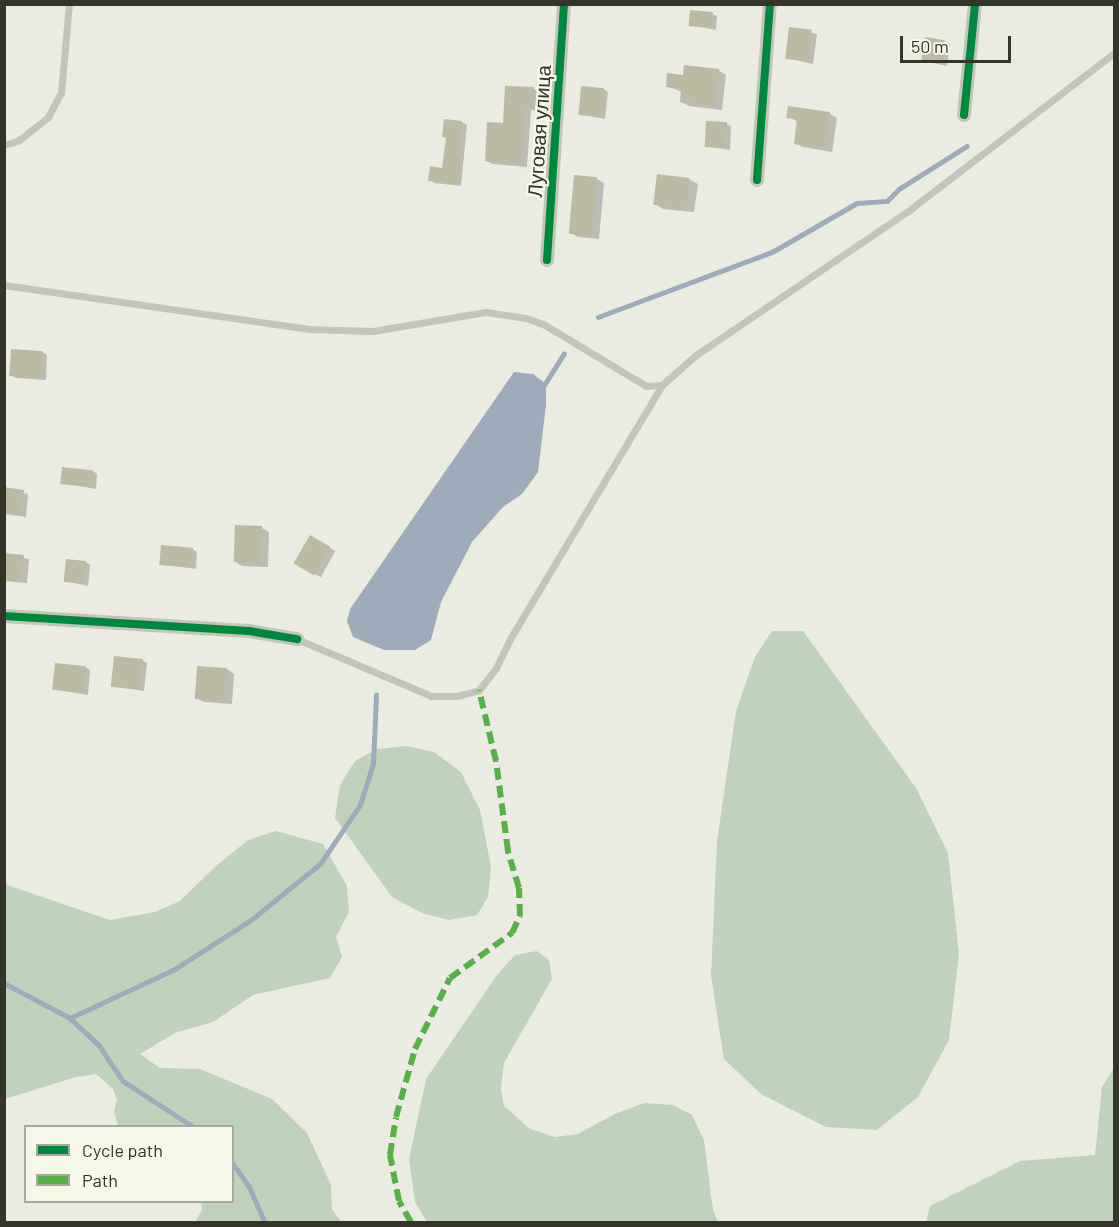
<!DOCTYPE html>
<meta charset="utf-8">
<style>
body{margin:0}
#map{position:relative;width:1119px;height:1227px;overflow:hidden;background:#eaece1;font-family:Barlow,sans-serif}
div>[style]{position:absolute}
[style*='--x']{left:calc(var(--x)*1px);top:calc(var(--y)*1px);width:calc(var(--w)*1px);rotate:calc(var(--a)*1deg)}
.green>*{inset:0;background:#c1d2bc}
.water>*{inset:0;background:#9eabba}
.shadow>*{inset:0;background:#0003;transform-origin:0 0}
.stream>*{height:4.5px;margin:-2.25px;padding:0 2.25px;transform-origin:2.25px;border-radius:2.25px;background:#9eabba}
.building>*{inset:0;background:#bdbaa4;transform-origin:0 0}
.lane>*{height:7px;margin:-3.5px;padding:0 3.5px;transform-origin:3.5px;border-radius:3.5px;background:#c4c5ba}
.street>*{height:14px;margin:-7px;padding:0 7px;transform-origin:7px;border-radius:7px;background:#c4c5ba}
.quiet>*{height:6px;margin-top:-3px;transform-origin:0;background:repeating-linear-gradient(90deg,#56b246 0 12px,transparent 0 18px)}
.cycleway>*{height:8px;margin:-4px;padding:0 4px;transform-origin:4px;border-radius:4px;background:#00873e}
span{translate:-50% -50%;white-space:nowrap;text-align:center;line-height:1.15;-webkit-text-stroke:4.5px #f6f8e9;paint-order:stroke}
.street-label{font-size:20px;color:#353429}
.frame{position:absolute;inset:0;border:6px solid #353429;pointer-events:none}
.legend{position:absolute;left:24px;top:1125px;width:210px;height:78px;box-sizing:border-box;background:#f6f8e9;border:2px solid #a9aa9c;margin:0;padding:8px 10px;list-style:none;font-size:18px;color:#353429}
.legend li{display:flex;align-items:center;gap:12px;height:30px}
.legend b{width:30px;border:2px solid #a9aa9c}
.scale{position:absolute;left:900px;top:36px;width:111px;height:27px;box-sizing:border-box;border:3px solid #353429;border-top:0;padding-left:8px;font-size:18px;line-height:21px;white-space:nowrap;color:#353429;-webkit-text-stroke:4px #f6f8e9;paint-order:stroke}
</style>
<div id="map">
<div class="green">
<i style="clip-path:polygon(772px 631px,803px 631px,916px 788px,948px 853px,959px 954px,949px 1040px,918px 1097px,877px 1130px,826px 1127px,761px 1094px,724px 1059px,711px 976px,717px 841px,736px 711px,755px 657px)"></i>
<i style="clip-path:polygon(406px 746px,434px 752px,461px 772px,480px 810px,491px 867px,488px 897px,477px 915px,449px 920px,422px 913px,392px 897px,335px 818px,340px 785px,355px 761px,377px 749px)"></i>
<i style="clip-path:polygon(276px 831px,323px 844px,347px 886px,349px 912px,336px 937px,342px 957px,330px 978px,253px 995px,213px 1022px,175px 1033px,140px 1054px,160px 1068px,200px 1069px,272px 1099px,307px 1133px,331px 1185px,332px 1209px,341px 1222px,195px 1222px,202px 1210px,201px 1202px,232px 1202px,232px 1126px,118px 1126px,114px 1112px,117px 1100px,113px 1089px,96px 1074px,76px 1077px,5px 1099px,5px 881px,7px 885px,110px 920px,155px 912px,180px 901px,216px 866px,248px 840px)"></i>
<i style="clip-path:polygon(537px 951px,549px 960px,552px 979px,504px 1063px,501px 1089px,504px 1106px,530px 1129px,555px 1137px,578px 1134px,615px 1114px,644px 1103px,673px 1105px,692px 1115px,704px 1140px,713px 1210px,718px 1222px,427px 1222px,415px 1202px,409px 1159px,426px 1079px,497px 975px,515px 955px)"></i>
<i style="clip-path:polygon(1114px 1068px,1114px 1222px,926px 1222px,930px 1206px,1020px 1161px,1095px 1155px,1102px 1087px)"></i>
</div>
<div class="water">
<i style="clip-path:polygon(514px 372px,533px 374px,546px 384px,546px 405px,538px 472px,522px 494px,503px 507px,472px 542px,441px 602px,431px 640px,415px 650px,384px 650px,353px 637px,347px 621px,350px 609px)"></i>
</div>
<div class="shadow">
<i style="clip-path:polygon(712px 14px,717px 16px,716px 30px,690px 25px)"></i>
<i style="clip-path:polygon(790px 28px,817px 34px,813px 64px,786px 58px)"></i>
<i style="clip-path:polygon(945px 41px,950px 44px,947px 66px,923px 61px)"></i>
<i style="clip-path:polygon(718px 70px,726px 75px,722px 110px,689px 106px,681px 102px,682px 92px,667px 86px,685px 76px)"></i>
<i style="clip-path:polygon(534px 89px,541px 93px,540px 111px,531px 110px,527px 167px,493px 164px,486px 161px,504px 125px)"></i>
<i style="clip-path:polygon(603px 89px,608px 92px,605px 119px,579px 114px)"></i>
<i style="clip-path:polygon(830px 114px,837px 118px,832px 152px,803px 147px,795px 143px,799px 122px,788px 117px)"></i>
<i style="clip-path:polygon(462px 122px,467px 125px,461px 186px,435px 183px,430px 180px,444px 170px,448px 139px)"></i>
<i style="clip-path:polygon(726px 124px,731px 126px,730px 150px,705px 146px)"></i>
<i style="clip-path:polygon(658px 176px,690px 180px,698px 184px,694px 212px,663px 209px,655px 204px)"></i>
<i style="clip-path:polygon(597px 179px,604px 183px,599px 239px,578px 237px,571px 233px)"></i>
<i style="clip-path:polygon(42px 352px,47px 355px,46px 380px,16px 378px,11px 375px)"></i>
<i style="clip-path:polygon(93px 471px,97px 474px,96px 489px,62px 483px)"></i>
<i style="clip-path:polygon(4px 489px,28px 494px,26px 517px,4px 514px)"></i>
<i style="clip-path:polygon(262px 528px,269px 532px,268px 567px,242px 566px,234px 561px)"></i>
<i style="left:310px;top:537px;width:29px;height:30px;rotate:29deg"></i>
<i style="clip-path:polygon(192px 549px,197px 552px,196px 569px,161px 564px)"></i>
<i style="clip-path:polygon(4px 554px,29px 559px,27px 583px,4px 581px)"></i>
<i style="clip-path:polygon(86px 562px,90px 565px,88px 586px,65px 581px)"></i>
<i style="clip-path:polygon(142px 660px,147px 663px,144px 691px,112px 686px)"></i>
<i style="clip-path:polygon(85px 667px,90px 670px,88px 695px,54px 689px)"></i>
<i style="clip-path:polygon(227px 669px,234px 674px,232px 704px,204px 702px,196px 698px)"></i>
</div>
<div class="stream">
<i style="--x:598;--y:317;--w:186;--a:-20.5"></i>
<i style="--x:772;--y:252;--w:98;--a:-30"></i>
<i style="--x:857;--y:203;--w:30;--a:-4"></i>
<i style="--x:887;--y:201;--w:17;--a:-45"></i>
<i style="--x:899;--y:189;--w:80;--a:-32.3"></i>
<i style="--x:543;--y:387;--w:39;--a:-58"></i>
<i style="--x:4;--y:983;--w:75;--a:27.9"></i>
<i style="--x:70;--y:1018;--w:40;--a:43"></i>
<i style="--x:99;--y:1045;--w:43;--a:56.3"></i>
<i style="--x:123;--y:1081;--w:82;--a:33.1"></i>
<i style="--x:70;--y:1018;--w:116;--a:-25"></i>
<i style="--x:175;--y:969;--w:90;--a:-32.8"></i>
<i style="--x:251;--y:920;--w:89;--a:-39.1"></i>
<i style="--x:320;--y:864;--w:71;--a:-55.9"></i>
<i style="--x:360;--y:805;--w:43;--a:-72.4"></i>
<i style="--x:373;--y:764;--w:69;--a:-87.5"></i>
<i style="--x:232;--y:1162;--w:29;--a:55"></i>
<i style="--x:249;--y:1186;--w:39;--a:66"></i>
</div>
<div class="building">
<i style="left:690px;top:10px;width:23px;height:16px;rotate:5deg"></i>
<i style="left:789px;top:27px;width:23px;height:32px;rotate:7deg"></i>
<i style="left:925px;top:37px;width:20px;height:24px;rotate:9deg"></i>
<i style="clip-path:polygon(684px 65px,719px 69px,715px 106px,680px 102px,681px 89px,666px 87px,667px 73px,683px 75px)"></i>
<i style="clip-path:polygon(505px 86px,534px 87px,533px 108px,524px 107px,521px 164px,485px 161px,487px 122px,503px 123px)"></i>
<i style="left:581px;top:86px;width:23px;height:29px;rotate:5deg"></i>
<i style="clip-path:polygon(788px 106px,830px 112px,824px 149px,794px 144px,797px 119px,786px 118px)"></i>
<i style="clip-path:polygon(444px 119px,462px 121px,457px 184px,428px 181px,430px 166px,442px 168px,446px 138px,442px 137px)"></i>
<i style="left:706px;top:121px;width:21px;height:26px;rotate:3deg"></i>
<i style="left:657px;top:174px;width:33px;height:31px;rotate:7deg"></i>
<i style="left:574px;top:175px;width:23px;height:59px;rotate:5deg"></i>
<i style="left:11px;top:349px;width:32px;height:27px;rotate:4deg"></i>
<i style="left:62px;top:467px;width:31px;height:17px;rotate:6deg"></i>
<i style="clip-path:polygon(4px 487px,24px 490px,21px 515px,4px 513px)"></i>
<i style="left:235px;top:525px;width:27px;height:37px;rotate:2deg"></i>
<i style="left:310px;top:535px;width:24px;height:33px;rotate:30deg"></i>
<i style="left:161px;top:545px;width:32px;height:20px;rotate:5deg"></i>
<i style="left:4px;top:553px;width:20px;height:27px;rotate:6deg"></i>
<i style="left:66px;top:559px;width:20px;height:23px;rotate:6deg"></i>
<i style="left:114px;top:656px;width:29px;height:31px;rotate:6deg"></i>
<i style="left:55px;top:663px;width:31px;height:27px;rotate:6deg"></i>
<i style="left:197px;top:666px;width:30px;height:33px;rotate:4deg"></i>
</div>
<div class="lane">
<i style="--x:4;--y:145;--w:16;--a:-18"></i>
<i style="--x:19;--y:140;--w:37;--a:-38"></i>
<i style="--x:48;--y:117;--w:27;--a:-62"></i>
<i style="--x:61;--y:93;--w:89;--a:-84.9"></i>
<i style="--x:4;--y:285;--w:307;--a:8.2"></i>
<i style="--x:308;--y:329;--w:65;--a:1.8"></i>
<i style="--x:373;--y:331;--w:114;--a:-9.6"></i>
<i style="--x:485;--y:312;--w:41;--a:8.3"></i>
<i style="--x:526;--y:318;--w:20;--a:20"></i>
<i style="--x:545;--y:325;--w:118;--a:31.1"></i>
<i style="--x:646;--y:386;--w:16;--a:-4"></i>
<i style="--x:662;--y:385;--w:45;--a:-41.4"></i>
<i style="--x:696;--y:355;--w:261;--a:-34.2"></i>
<i style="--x:912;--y:208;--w:255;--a:-37.5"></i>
<i style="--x:297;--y:639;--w:146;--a:23"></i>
<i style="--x:431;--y:696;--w:26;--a:0"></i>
<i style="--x:457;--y:696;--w:23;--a:-15"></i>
<i style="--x:479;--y:690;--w:28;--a:-52"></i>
<i style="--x:496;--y:668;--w:32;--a:-64"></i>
<i style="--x:510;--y:639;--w:296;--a:-59.1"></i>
</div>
<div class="street">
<i style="--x:964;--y:115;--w:112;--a:-84.3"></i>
<i style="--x:757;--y:180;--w:176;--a:-85.8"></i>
<i style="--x:547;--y:260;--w:257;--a:-86.2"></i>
<i style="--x:4;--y:616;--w:245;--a:3.5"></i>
<i style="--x:249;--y:631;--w:49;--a:9.5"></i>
</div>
<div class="quiet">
<i style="--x:411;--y:1222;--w:24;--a:-120"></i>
<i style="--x:399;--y:1201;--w:47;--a:-101.1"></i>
<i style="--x:390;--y:1155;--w:38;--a:-81"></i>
<i style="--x:396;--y:1117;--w:71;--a:-74.4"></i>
<i style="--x:415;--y:1049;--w:79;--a:-63.8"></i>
<i style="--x:450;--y:978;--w:77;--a:-36"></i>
<i style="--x:512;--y:933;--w:19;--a:-65"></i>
<i style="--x:520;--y:916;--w:28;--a:-92"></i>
<i style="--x:519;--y:888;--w:39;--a:-107"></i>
<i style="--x:508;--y:851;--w:91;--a:-97.6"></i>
<i style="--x:496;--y:761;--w:73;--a:-103.5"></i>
</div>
<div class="cycleway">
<i style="--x:964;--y:115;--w:112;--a:-84.3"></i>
<i style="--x:757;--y:180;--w:176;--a:-85.8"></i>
<i style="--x:547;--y:260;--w:257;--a:-86.2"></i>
<i style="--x:4;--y:616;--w:245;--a:3.5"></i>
<i style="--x:249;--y:631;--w:49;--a:9.5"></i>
</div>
<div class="street-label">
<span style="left:539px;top:131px;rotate:-86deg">Луговая улица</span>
</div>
<div class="frame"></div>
<ul class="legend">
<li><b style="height:8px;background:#00873e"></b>Cycle path</li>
<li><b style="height:8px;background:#56b246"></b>Path</li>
</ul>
<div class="scale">50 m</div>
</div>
